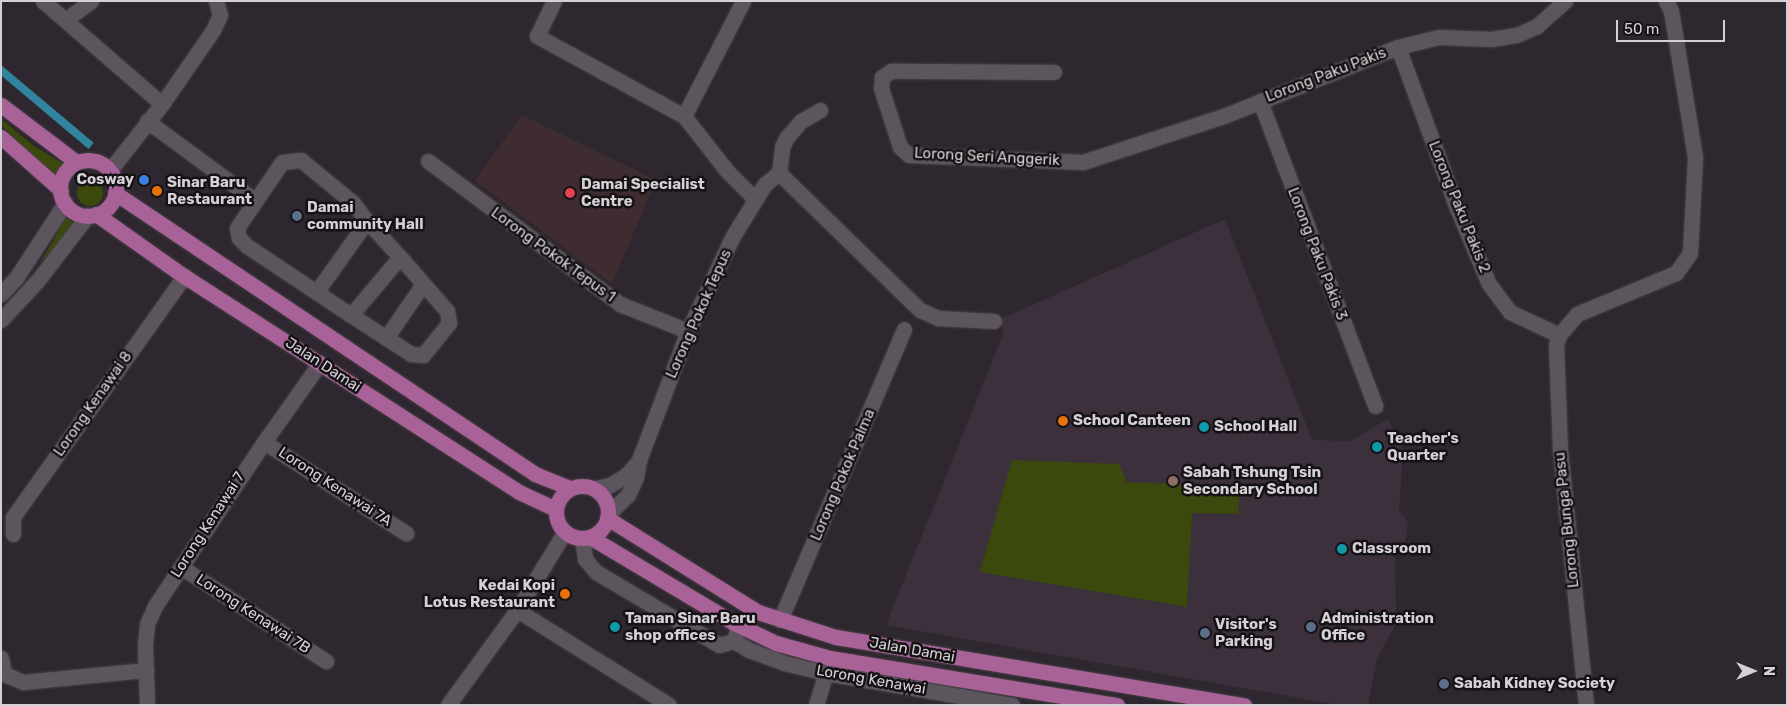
<!DOCTYPE html>
<style>
body{margin:0}
#map{position:relative;width:1788px;height:706px;overflow:hidden;background:#2f272f;font-family:Rubik,sans-serif}
div>[style]{position:absolute}
[style*='--x']{left:calc(var(--x)*1px);top:calc(var(--y)*1px);width:calc(var(--w)*1px);rotate:calc(var(--a)*1deg)}
.built>*{inset:0;background:#3c303c}
.medical>*{inset:0;background:#3f2c30}
.green>*{inset:0;background:#3c490d}
.round{border-radius:50%}
.water>*{inset:0;background:#30849e;transform-origin:0 0}
.roads{filter:drop-shadow(0 0 1px #484248) drop-shadow(0 0 1px #484248)}
.minor>*{height:15px;margin:-7.5px;padding:0 7.5px;transform-origin:7.5px;border-radius:7.5px;background:#5d555d}
.major>*{height:15px;margin:-7.5px;padding:0 7.5px;transform-origin:7.5px;border-radius:7.5px;background:#a96297}
.major>.ring{margin:-7.5px;padding:0;box-sizing:content-box;background:none;border:15px solid #a96297;border-radius:50%}
.dots>*{width:14px;height:14px;translate:-50% -50%;box-sizing:border-box;border:2px solid #151215;border-radius:50%}
span{translate:-50% -50%;white-space:nowrap;text-align:center;line-height:1.15;-webkit-text-stroke:5px #151215;paint-order:stroke}
.street-label{font-size:15px;color:#d5d0d5}
.poi-label{font-size:15px;color:#d5d0d5;font-weight:700}
.right{translate:-100% -50%;text-align:right}
.left{translate:0 -50%;text-align:left}
.frame{position:absolute;inset:0;border:2px solid #d5d0d5;pointer-events:none}
.north{position:absolute;left:1728px;top:646px;width:50px;height:50px;-webkit-text-stroke:4px #151215;paint-order:stroke;rotate:90deg;font-size:14px;font-weight:700;line-height:20px;text-align:center;color:#d5d0d5}
.north::after{content:'';display:block;margin:auto;width:18px;height:22px;background:#d5d0d5;clip-path:polygon(50% 0,100% 100%,50% 72%,0 100%)}
.scale{position:absolute;left:1616px;top:20px;width:109px;height:22px;box-sizing:border-box;border:2px solid #d5d0d5;border-top:0;padding-left:6px;font-size:15px;line-height:18px;white-space:nowrap;color:#d5d0d5;-webkit-text-stroke:4px #151215;paint-order:stroke}
</style>
<div id="map">
<div class="built">
<i style="clip-path:polygon(1225px 219px,1312px 440px,1350px 441px,1388px 419px,1403px 451px,1399px 511px,1408px 522px,1405px 547px,1395px 554px,1396px 623px,1377px 659px,1368px 705px,1339px 705px,886px 625px,1003px 334px,1001px 319px)"></i>
</div>
<div class="medical">
<i style="clip-path:polygon(522px 115px,656px 180px,612px 284px,475px 181px)"></i>
</div>
<div class="green">
<i style="clip-path:polygon(1px 119px,34px 146px,67px 166px,55px 177px,1px 125px)"></i>
<i class="round" style="left:77px;top:180px;width:26px;height:26px"></i>
<i style="clip-path:polygon(65px 217px,75px 224px,40px 263px,54px 239px)"></i>
<i style="clip-path:polygon(1012px 460px,1120px 464px,1126px 482px,1245px 487px,1240px 488px,1238px 514px,1192px 513px,1187px 607px,980px 572px)"></i>
</div>
<div class="water">
<i style="left:1px;top:65px;width:121px;height:8px;rotate:40deg"></i>
</div>
<div class="roads">
<div class="minor">
<i style="--x:43;--y:1;--w:157;--a:40.9"></i>
<i style="--x:554;--y:1;--w:39;--a:116"></i>
<i style="--x:537;--y:36;--w:167;--a:28.6"></i>
<i style="--x:684;--y:116;--w:70;--a:52"></i>
<i style="--x:727;--y:171;--w:40;--a:45"></i>
<i style="--x:65;--y:20;--w:32;--a:-36"></i>
<i style="--x:1398;--y:47;--w:171;--a:69.9"></i>
<i style="--x:1457;--y:208;--w:82;--a:67.2"></i>
<i style="--x:1489;--y:284;--w:35;--a:53"></i>
<i style="--x:1510;--y:312;--w:54;--a:25.1"></i>
<i style="--x:1054;--y:72;--w:163;--a:-179.6"></i>
<i style="--x:891;--y:71;--w:11;--a:146"></i>
<i style="--x:882;--y:77;--w:11;--a:95"></i>
<i style="--x:881;--y:88;--w:62;--a:72.1"></i>
<i style="--x:900;--y:147;--w:12;--a:42"></i>
<i style="--x:909;--y:155;--w:174;--a:2.3"></i>
<i style="--x:1083;--y:162;--w:145;--a:-18.1"></i>
<i style="--x:1221;--y:117;--w:190;--a:-21.6"></i>
<i style="--x:1398;--y:47;--w:42;--a:-13.7"></i>
<i style="--x:1439;--y:37;--w:53;--a:2.2"></i>
<i style="--x:1492;--y:39;--w:27;--a:-10"></i>
<i style="--x:1519;--y:34;--w:20;--a:-24"></i>
<i style="--x:1537;--y:26;--w:38;--a:-42"></i>
<i style="--x:1260;--y:101;--w:326;--a:69.3"></i>
<i style="--x:684;--y:116;--w:129;--a:-62.8"></i>
<i style="--x:147;--y:121;--w:135;--a:36.3"></i>
<i style="--x:428;--y:161;--w:239;--a:36.7"></i>
<i style="--x:620;--y:304;--w:73;--a:21.7"></i>
<i style="--x:110;--y:170;--w:84;--a:-51.8"></i>
<i style="--x:162;--y:104;--w:90;--a:-55.4"></i>
<i style="--x:213;--y:30;--w:17;--a:-65"></i>
<i style="--x:220;--y:15;--w:15;--a:-106"></i>
<i style="--x:779;--y:173;--w:197;--a:44.2"></i>
<i style="--x:920;--y:310;--w:20;--a:24"></i>
<i style="--x:938;--y:318;--w:56;--a:3.1"></i>
<i style="--x:317;--y:291;--w:86;--a:-54.5"></i>
<i style="--x:1;--y:294;--w:22;--a:-47"></i>
<i style="--x:16;--y:278;--w:90;--a:-56.8"></i>
<i style="--x:351;--y:315;--w:72;--a:33"></i>
<i style="--x:411;--y:354;--w:12;--a:5"></i>
<i style="--x:423;--y:355;--w:41;--a:-50.9"></i>
<i style="--x:449;--y:323;--w:12;--a:-99"></i>
<i style="--x:447;--y:311;--w:72;--a:-131"></i>
<i style="--x:400;--y:257;--w:49;--a:-132.5"></i>
<i style="--x:367;--y:221;--w:24;--a:-128"></i>
<i style="--x:352;--y:202;--w:66;--a:-140.5"></i>
<i style="--x:301;--y:160;--w:19;--a:174"></i>
<i style="--x:282;--y:162;--w:80;--a:124.3"></i>
<i style="--x:237;--y:228;--w:10;--a:79"></i>
<i style="--x:239;--y:238;--w:11;--a:45"></i>
<i style="--x:247;--y:246;--w:125;--a:33.6"></i>
<i style="--x:351;--y:315;--w:76;--a:-49.8"></i>
<i style="--x:1;--y:320;--w:54;--a:-47.2"></i>
<i style="--x:38;--y:280;--w:82;--a:-52.4"></i>
<i style="--x:386;--y:338;--w:65;--a:-55.6"></i>
<i style="--x:264;--y:442;--w:169;--a:32.7"></i>
<i style="--x:595;--y:488;--w:15;--a:-11"></i>
<i style="--x:610;--y:485;--w:17;--a:-31"></i>
<i style="--x:625;--y:476;--w:21;--a:-47"></i>
<i style="--x:608;--y:514;--w:28;--a:-44"></i>
<i style="--x:628;--y:495;--w:20;--a:-66"></i>
<i style="--x:636;--y:477;--w:17;--a:-80"></i>
<i style="--x:639;--y:460;--w:138;--a:-69.2"></i>
<i style="--x:688;--y:331;--w:105;--a:-64.7"></i>
<i style="--x:733;--y:236;--w:61;--a:-58.4"></i>
<i style="--x:765;--y:184;--w:18;--a:-38"></i>
<i style="--x:779;--y:173;--w:26;--a:-83"></i>
<i style="--x:782;--y:147;--w:11;--a:-63"></i>
<i style="--x:787;--y:137;--w:21;--a:-49"></i>
<i style="--x:801;--y:121;--w:22;--a:-30"></i>
<i style="--x:13;--y:534;--w:17;--a:-90"></i>
<i style="--x:13;--y:517;--w:296;--a:-54.6"></i>
<i style="--x:582;--y:539;--w:20;--a:81"></i>
<i style="--x:585;--y:559;--w:17;--a:50"></i>
<i style="--x:596;--y:572;--w:143;--a:30.7"></i>
<i style="--x:719;--y:645;--w:16;--a:-15"></i>
<i style="--x:734;--y:641;--w:8;--a:-76"></i>
<i style="--x:181;--y:567;--w:173;--a:33"></i>
<i style="--x:517;--y:610;--w:179;--a:32"></i>
<i style="--x:780;--y:620;--w:316;--a:-66.9"></i>
<i style="--x:734;--y:641;--w:17;--a:31"></i>
<i style="--x:749;--y:650;--w:37;--a:20"></i>
<i style="--x:784;--y:663;--w:43;--a:13.4"></i>
<i style="--x:826;--y:673;--w:189;--a:9.8"></i>
<i style="--x:1;--y:658;--w:16;--a:79"></i>
<i style="--x:4;--y:674;--w:21;--a:23"></i>
<i style="--x:23;--y:682;--w:124;--a:-5.6"></i>
<i style="--x:147;--y:705;--w:61;--a:-91.9"></i>
<i style="--x:145;--y:644;--w:20;--a:-84"></i>
<i style="--x:147;--y:624;--w:20;--a:-66"></i>
<i style="--x:155;--y:606;--w:197;--a:-56.4"></i>
<i style="--x:264;--y:442;--w:97;--a:-54.7"></i>
<i style="--x:448;--y:705;--w:117;--a:-54"></i>
<i style="--x:517;--y:610;--w:90;--a:-58.6"></i>
<i style="--x:816;--y:705;--w:34;--a:-73"></i>
<i style="--x:1586;--y:705;--w:257;--a:-95.8"></i>
<i style="--x:1560;--y:449;--w:104;--a:-92.2"></i>
<i style="--x:1556;--y:345;--w:10;--a:-73"></i>
<i style="--x:1559;--y:335;--w:28;--a:-49"></i>
<i style="--x:1577;--y:314;--w:107;--a:-22.5"></i>
<i style="--x:1676;--y:273;--w:24;--a:-55"></i>
<i style="--x:1690;--y:253;--w:96;--a:-87"></i>
<i style="--x:1695;--y:157;--w:148;--a:-99.3"></i>
<i style="--x:1671;--y:11;--w:11;--a:-117"></i>
</div>
<div class="major">
<i style="--x:1;--y:105;--w:94;--a:37.2"></i>
<i style="--x:1;--y:137;--w:80;--a:41.5"></i>
<i class="ring" style="left:60px;top:160px;width:41px;height:41px"></i>
<i style="--x:115;--y:193;--w:505;--a:33.78"></i>
<i style="--x:535;--y:474;--w:37;--a:22"></i>
<i style="--x:96;--y:214;--w:108;--a:35.2"></i>
<i style="--x:184;--y:276;--w:399;--a:32.8"></i>
<i style="--x:519;--y:492;--w:40;--a:25"></i>
<i class="ring" style="left:556px;top:486px;width:37px;height:37px"></i>
<i style="--x:607;--y:518;--w:178;--a:31.9"></i>
<i style="--x:758;--y:612;--w:82;--a:17.8"></i>
<i style="--x:836;--y:637;--w:414;--a:9.5"></i>
<i style="--x:590;--y:537;--w:168;--a:30.8"></i>
<i style="--x:734;--y:623;--w:47;--a:25.5"></i>
<i style="--x:776;--y:643;--w:56;--a:15.5"></i>
<i style="--x:830;--y:658;--w:291;--a:9.3"></i>
</div>
</div>
<div class="dots">
<i style="left:144px;top:180px;background:#3f7fe0"></i>
<i style="left:157px;top:191px;background:#e8710a"></i>
<i style="left:570px;top:193px;background:#e0444e"></i>
<i style="left:297px;top:216px;background:#5c6f8a"></i>
<i style="left:1063px;top:421px;background:#e8710a"></i>
<i style="left:1204px;top:427px;background:#0f9aa8"></i>
<i style="left:1377px;top:447px;background:#0f9aa8"></i>
<i style="left:1173px;top:481px;background:#8d6e63"></i>
<i style="left:1342px;top:549px;background:#0f9aa8"></i>
<i style="left:565px;top:594px;background:#e8710a"></i>
<i style="left:615px;top:627px;background:#0f9aa8"></i>
<i style="left:1311px;top:627px;background:#5c6f8a"></i>
<i style="left:1205px;top:633px;background:#5c6f8a"></i>
<i style="left:1444px;top:684px;background:#5c6f8a"></i>
</div>
<div class="street-label">
<span style="left:1326px;top:75px;rotate:-21deg">Lorong Paku Pakis</span>
<span style="left:987px;top:157px;rotate:3deg">Lorong Seri Anggerik</span>
<span style="left:1459px;top:207px;rotate:68deg">Lorong Paku Pakis 2</span>
<span style="left:1317px;top:254px;rotate:69deg">Lorong Paku Pakis 3</span>
<span style="left:553px;top:255px;rotate:36deg">Lorong Pokok Tepus 1</span>
<span style="left:699px;top:314px;rotate:-66deg">Lorong Pokok Tepus</span>
<span style="left:323px;top:365px;rotate:33deg">Jalan Damai</span>
<span style="left:93px;top:404px;rotate:-55deg">Lorong Kenawai 8</span>
<span style="left:843px;top:475px;rotate:-67deg">Lorong Pokok Palma</span>
<span style="left:335px;top:487px;rotate:33deg">Lorong Kenawai 7A</span>
<span style="left:1567px;top:520px;rotate:-96deg">Lorong Bunga Pasu</span>
<span style="left:208px;top:525px;rotate:-57deg">Lorong Kenawai 7</span>
<span style="left:253px;top:614px;rotate:33deg">Lorong Kenawai 7B</span>
<span style="left:912px;top:650px;rotate:10deg">Jalan Damai</span>
<span style="left:871px;top:680px;rotate:10deg">Lorong Kenawai</span>
</div>
<div class="poi-label">
<span class="right" style="left:134px;top:180px">Cosway</span>
<span class="left" style="left:167px;top:191px">Sinar Baru<br>Restaurant</span>
<span class="left" style="left:581px;top:193px">Damai Specialist<br>Centre</span>
<span class="left" style="left:307px;top:216px">Damai<br>community Hall</span>
<span class="left" style="left:1073px;top:421px">School Canteen</span>
<span class="left" style="left:1214px;top:427px">School Hall</span>
<span class="left" style="left:1387px;top:447px">Teacher's<br>Quarter</span>
<span class="left" style="left:1183px;top:481px">Sabah Tshung Tsin<br>Secondary School</span>
<span class="left" style="left:1352px;top:549px">Classroom</span>
<span class="right" style="left:555px;top:594px">Kedai Kopi<br>Lotus Restaurant</span>
<span class="left" style="left:625px;top:627px">Taman Sinar Baru<br>shop offices</span>
<span class="left" style="left:1321px;top:627px">Administration<br>Office</span>
<span class="left" style="left:1215px;top:633px">Visitor's<br>Parking</span>
<span class="left" style="left:1454px;top:684px">Sabah Kidney Society</span>
</div>
<div class="frame"></div>
<div class="north">N</div>
<div class="scale">50 m</div>
</div>
